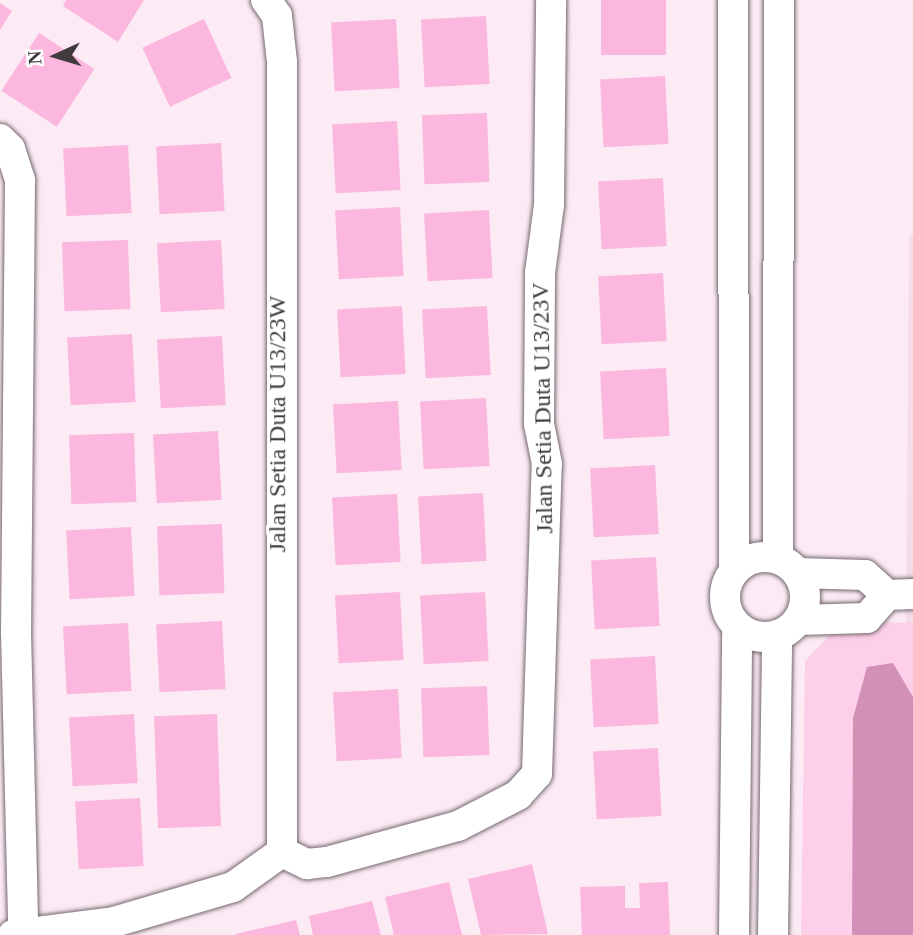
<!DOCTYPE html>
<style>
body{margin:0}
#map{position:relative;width:913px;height:935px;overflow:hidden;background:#fcebf4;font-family:"Times New Roman",serif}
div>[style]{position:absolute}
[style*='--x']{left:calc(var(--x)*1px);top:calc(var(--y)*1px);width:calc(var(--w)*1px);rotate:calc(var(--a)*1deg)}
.built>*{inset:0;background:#f4dde9}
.green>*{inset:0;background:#fdcfe8}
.water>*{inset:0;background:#d290b6}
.building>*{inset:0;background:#fbb7dd;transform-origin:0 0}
.roads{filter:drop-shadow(0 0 2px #766870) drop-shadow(0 0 2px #766870)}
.minor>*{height:30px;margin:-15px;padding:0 15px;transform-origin:15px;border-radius:15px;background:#fff}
.minor>.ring{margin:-15px;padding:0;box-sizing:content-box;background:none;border:30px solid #fff;border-radius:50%}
span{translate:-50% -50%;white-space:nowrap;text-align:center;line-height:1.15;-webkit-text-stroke:6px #fff;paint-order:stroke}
.street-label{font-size:24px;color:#403a3d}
.north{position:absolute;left:21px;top:21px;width:70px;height:70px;-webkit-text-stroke:5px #fff;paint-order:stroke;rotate:266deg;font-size:19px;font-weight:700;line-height:28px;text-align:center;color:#403a3d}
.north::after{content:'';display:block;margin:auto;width:24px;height:32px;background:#403a3d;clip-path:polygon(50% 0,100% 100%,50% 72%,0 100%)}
</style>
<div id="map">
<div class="built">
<i style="clip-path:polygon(909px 236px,913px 236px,913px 623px,906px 623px)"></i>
</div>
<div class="green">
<i style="clip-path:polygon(843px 621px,913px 623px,913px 935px,801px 935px,805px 661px)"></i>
</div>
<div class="water">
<i style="clip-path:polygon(893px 663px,913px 697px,913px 935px,852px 935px,853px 718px,867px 667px)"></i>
</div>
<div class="building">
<i style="clip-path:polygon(66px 0,144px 0,118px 42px,63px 6px)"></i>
<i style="left:601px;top:0;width:65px;height:55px"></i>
<i style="clip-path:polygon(0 3px,12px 11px,0 30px)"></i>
<i style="left:486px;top:16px;width:68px;height:65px;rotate:87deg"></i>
<i style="left:204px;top:19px;width:65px;height:68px;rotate:65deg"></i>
<i style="left:396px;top:19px;width:69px;height:65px;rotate:87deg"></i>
<i style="left:39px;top:33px;width:66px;height:69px;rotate:33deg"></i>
<i style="left:665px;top:76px;width:68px;height:65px;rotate:87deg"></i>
<i style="left:487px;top:113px;width:69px;height:65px;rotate:88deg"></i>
<i style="left:397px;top:121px;width:69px;height:65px;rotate:87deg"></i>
<i style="left:221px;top:143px;width:68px;height:65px;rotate:87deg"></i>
<i style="left:128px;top:145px;width:68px;height:65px;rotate:87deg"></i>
<i style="left:663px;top:178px;width:68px;height:65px;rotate:87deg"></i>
<i style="left:400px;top:207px;width:69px;height:65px;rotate:87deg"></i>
<i style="left:489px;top:210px;width:68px;height:65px;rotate:87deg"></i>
<i style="left:128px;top:240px;width:69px;height:66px;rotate:88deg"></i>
<i style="left:221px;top:240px;width:69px;height:64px;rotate:87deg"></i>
<i style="left:663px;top:273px;width:68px;height:65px;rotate:87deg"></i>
<i style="left:402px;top:306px;width:68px;height:65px;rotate:87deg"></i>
<i style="left:487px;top:306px;width:69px;height:65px;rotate:87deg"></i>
<i style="left:132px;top:334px;width:68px;height:65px;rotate:87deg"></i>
<i style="left:222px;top:336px;width:69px;height:65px;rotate:87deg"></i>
<i style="left:666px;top:368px;width:68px;height:66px;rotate:87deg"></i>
<i style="left:486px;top:398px;width:68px;height:66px;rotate:87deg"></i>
<i style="left:398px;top:401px;width:69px;height:65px;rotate:87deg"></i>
<i style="left:218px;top:431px;width:69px;height:65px;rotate:87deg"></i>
<i style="left:134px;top:433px;width:69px;height:65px;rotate:88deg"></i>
<i style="left:655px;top:465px;width:69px;height:65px;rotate:87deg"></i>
<i style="left:483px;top:493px;width:68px;height:65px;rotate:87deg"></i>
<i style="left:397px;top:494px;width:68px;height:65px;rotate:87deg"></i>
<i style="left:222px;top:524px;width:69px;height:65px;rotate:88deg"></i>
<i style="left:131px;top:527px;width:69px;height:65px;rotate:87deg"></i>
<i style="left:656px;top:557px;width:69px;height:65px;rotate:87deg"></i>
<i style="left:400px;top:592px;width:68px;height:65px;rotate:87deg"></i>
<i style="left:485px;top:592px;width:69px;height:65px;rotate:87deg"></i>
<i style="left:222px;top:621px;width:68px;height:66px;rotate:87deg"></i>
<i style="left:128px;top:623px;width:68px;height:65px;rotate:87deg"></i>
<i style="left:655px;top:656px;width:68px;height:65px;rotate:87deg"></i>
<i style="left:487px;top:686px;width:69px;height:66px;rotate:88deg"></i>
<i style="left:398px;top:689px;width:69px;height:65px;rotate:87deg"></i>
<i style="left:134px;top:714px;width:69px;height:65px;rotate:87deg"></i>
<i style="left:217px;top:714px;width:112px;height:63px;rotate:88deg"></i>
<i style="left:658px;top:748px;width:68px;height:65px;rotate:87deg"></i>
<i style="left:140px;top:798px;width:68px;height:65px;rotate:87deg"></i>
<i style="clip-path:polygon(532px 864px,548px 934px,481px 935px,468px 879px)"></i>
<i style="clip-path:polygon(449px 882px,462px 935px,394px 935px,385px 897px)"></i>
<i style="clip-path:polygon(668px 882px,670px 935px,582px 935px,580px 887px,625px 886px,625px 908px,640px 908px,639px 883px)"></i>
<i style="clip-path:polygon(372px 901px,381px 935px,313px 935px,309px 916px)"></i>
<i style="clip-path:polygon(296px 920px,300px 935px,236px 935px,236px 934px)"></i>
</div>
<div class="roads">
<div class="minor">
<i style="--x:266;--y:0;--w:19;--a:55"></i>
<i style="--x:277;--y:16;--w:46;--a:83.8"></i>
<i style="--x:282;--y:62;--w:790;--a:90"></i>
<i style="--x:733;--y:0;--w:571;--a:89.9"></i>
<i style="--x:0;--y:139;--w:14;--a:45"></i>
<i style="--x:10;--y:149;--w:33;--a:72"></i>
<i style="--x:20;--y:180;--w:452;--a:90.5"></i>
<i style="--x:16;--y:632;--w:297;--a:88.6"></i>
<i class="ring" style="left:725px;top:557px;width:50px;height:50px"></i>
<i style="--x:778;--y:559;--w:559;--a:-89.9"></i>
<i style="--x:797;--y:573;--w:68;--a:1.7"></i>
<i style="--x:865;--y:575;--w:30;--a:42"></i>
<i style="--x:887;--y:595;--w:26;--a:-2"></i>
<i style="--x:798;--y:620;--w:69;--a:-1.7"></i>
<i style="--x:867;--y:618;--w:30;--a:-49"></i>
<i style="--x:282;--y:852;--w:28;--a:26"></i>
<i style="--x:307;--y:864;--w:20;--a:-6"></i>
<i style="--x:327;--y:862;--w:136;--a:-15.4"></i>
<i style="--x:458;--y:826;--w:68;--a:-27.3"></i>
<i style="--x:518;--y:795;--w:28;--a:-48"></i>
<i style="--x:537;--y:774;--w:310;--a:-88.2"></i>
<i style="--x:547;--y:464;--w:41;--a:-101.3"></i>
<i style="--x:539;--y:424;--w:151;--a:-89.6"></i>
<i style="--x:540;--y:273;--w:69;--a:-82.5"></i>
<i style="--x:549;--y:205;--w:205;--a:-89.4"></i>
<i style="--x:13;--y:935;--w:102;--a:-7.3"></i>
<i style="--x:114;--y:922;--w:124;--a:-16.4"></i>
<i style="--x:233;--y:887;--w:60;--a:-35.5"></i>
<i style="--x:734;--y:935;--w:309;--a:-89.4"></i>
<i style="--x:773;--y:935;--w:300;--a:-89.2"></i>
</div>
</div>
<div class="street-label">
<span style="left:543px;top:408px;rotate:-91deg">Jalan Setia Duta U13/23V</span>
<span style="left:278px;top:424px;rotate:-90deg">Jalan Setia Duta U13/23W</span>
</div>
<div class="north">N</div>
</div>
